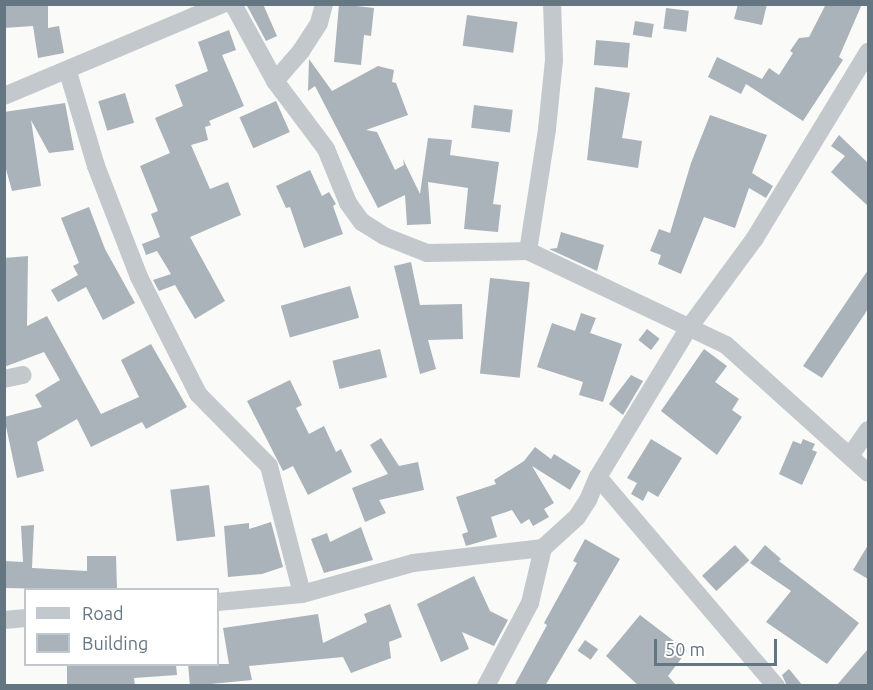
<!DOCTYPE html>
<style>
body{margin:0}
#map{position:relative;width:873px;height:690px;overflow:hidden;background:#fafaf8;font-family:Ubuntu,sans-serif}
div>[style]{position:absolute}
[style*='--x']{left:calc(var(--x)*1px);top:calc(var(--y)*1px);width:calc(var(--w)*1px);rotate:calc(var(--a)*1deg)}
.building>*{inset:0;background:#aab3b9;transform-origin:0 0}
.street>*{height:18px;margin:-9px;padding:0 9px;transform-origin:9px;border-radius:9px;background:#c3c8cc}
span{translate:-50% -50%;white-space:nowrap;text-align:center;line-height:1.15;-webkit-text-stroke:6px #fff;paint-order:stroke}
.frame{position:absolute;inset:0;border:6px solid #657683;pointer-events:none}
.legend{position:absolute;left:24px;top:588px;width:195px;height:78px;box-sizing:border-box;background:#fff;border:2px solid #c1c8cd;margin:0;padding:8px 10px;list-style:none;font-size:18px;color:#657683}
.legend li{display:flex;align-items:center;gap:12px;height:30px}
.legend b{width:30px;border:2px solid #c1c8cd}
.scale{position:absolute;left:654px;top:639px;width:123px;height:27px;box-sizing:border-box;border:3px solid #657683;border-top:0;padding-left:8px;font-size:18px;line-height:21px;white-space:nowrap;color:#657683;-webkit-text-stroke:4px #fff;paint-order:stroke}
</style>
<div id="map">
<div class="building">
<i style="clip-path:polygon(4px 4px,48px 5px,48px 28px,59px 26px,64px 53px,38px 58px,33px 26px,4px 28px)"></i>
<i style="clip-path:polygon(246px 4px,263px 4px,277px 36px,266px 41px)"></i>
<i style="clip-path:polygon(339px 4px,374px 8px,371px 36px,364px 35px,361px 65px,334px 62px)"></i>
<i style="clip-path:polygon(738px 4px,767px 4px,762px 25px,734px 19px)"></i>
<i style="clip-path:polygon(826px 4px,862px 4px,839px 57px,843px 60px,803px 121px,746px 84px,741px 94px,708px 77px,717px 57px,762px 79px,769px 68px,779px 75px,793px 53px,790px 51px,799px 38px,809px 37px)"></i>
<i style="left:666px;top:8px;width:23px;height:21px;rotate:7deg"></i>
<i style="left:467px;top:15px;width:51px;height:31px;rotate:8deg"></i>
<i style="left:635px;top:21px;width:19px;height:14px;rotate:9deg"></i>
<i style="clip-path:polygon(229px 30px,236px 50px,222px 55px,244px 106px,209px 121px,211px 125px,205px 127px,208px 140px,191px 145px,210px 189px,228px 182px,241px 215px,190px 237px,225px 301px,195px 319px,175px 285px,159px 291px,153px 280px,171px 274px,157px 251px,146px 255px,142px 244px,160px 237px,151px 214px,158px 211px,140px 166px,170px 153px,155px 118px,183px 106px,175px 85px,208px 71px,198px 42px)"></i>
<i style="left:596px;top:40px;width:34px;height:25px;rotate:5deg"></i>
<i style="clip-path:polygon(309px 59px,332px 91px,378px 66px,394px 70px,392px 82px,396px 83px,408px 115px,366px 130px,377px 132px,395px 170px,404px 165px,403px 159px,420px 194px,428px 138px,452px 140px,450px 155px,499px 162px,493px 204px,501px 205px,498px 232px,464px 229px,468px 188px,428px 182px,431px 224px,407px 225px,405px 195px,378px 208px,315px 86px,308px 91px)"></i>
<i style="clip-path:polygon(595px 87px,630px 93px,622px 138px,642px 141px,638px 168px,587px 160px)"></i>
<i style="left:125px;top:93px;width:31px;height:28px;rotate:73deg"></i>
<i style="left:276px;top:101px;width:34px;height:40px;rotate:66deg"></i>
<i style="clip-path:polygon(65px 103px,74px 150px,49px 153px,31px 120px,41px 186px,12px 191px,4px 162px,4px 112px)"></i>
<i style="left:474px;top:105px;width:39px;height:23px;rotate:7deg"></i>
<i style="clip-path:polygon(710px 115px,767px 135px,752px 173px,773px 186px,766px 198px,749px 188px,735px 228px,704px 217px,681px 274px,658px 264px,661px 255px,650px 251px,659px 229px,670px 233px,691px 163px)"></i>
<i style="clip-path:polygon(839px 135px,868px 163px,868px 206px,831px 172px,845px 156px,831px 146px)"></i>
<i style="clip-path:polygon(310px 170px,322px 196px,329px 192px,336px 204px,333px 206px,343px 234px,304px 248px,290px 207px,286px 208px,276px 186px)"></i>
<i style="clip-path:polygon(89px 207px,105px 249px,135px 303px,103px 320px,86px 287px,58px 302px,51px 290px,78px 275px,73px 266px,79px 263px,61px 218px)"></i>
<i style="clip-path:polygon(561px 232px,604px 245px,597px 271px,549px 249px,557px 248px)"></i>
<i style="clip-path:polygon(28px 256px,27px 326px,47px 316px,101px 414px,139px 397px,121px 360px,151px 344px,187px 407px,146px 429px,142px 422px,91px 447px,77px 419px,37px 442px,44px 471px,17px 478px,4px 417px,42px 407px,35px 395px,60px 380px,44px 352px,4px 367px,4px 258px)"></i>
<i style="clip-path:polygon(411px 262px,420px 305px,462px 304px,463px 339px,428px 340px,436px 369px,420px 374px,394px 266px)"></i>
<i style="clip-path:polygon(868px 270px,868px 309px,822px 378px,803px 366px)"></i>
<i style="left:490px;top:278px;width:40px;height:96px;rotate:6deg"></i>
<i style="left:350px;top:286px;width:33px;height:72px;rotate:74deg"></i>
<i style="clip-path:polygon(581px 313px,596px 318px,590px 333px,622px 344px,603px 402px,579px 395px,583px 382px,537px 367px,552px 323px,575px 331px)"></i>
<i style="left:647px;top:329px;width:16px;height:14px;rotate:38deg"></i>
<i style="left:380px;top:349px;width:29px;height:49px;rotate:76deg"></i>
<i style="clip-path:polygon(704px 349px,727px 366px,715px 382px,739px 399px,732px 410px,742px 417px,717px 455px,661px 411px)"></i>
<i style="clip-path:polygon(631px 375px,643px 381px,623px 415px,609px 404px)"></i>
<i style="clip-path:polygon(290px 380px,302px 405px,296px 408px,309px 434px,324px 426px,336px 452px,341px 449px,352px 472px,308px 495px,293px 466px,283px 471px,247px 401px)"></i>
<i style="clip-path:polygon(381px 438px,399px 466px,418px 462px,424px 490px,379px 500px,386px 513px,365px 522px,352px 488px,388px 474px,370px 445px)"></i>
<i style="clip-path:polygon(651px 439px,682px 458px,658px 497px,648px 491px,643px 501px,631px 494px,637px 483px,627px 478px)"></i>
<i style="clip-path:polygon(803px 439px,815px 444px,812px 450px,817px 452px,802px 485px,779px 474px,793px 441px,801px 444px)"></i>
<i style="clip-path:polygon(535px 447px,551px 459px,554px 454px,581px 471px,570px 490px,532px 466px,554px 503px,544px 509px,549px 517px,533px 526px,529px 519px,521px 524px,512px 510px,491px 517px,497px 537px,466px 546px,462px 534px,468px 532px,456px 497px,496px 484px,494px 480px,524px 461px)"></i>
<i style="left:209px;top:485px;width:52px;height:39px;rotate:83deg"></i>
<i style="clip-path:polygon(271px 522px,283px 567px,262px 574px,228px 577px,224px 526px,249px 523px,249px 529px)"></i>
<i style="clip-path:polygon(34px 525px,32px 568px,87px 571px,87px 556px,116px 556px,117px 590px,4px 588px,4px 561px,23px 562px,21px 526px)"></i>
<i style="clip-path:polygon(361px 527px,373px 560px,324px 573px,311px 539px,327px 533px,330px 542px)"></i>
<i style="clip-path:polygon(585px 539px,620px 559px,545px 686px,514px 686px,547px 625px,544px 623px,577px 563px,573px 561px)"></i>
<i style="left:735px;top:545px;width:21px;height:45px;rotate:47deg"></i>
<i style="clip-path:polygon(765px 545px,781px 559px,779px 561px,859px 623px,827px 664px,766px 622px,791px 591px,750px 563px)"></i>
<i style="clip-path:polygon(868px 545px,868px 579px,853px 570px)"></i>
<i style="clip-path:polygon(474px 576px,490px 611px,508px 620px,494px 646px,462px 632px,469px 649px,441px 662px,417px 604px)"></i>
<i style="clip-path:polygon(390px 604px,402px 637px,389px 642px,391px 658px,351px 673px,343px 657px,249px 666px,252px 680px,190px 686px,188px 664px,229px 664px,223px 628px,318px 614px,323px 643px,367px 622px,364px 614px)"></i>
<i style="clip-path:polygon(640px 615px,687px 651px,668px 676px,677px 686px,639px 686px,606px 656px)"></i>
<i style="left:585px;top:640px;width:16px;height:13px;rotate:35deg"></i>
<i style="clip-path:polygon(868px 649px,868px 686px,836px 686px)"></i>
<i style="clip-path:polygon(67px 664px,176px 664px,177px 675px,134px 678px,135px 686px,67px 686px)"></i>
<i style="clip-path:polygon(789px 669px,803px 686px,787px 686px,782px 675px)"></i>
</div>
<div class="street">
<i style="--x:233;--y:4;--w:88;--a:61.4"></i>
<i style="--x:275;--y:81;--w:85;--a:53.1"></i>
<i style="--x:326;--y:149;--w:58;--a:67.8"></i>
<i style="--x:348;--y:203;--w:24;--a:54"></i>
<i style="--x:362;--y:222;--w:26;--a:32"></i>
<i style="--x:384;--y:236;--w:46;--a:21.6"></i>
<i style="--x:427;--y:253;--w:101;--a:-1.1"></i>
<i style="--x:528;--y:251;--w:219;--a:25.4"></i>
<i style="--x:726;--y:345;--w:191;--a:42"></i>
<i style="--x:68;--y:72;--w:98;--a:73.4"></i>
<i style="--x:96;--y:166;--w:119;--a:68.8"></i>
<i style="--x:139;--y:277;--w:131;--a:63.2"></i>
<i style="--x:198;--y:394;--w:101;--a:45.4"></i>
<i style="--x:269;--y:466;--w:132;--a:75.5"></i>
<i style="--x:275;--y:81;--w:40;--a:-49"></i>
<i style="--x:301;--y:51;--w:33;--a:-57"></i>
<i style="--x:319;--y:23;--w:20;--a:-75"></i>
<i style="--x:4;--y:96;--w:238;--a:-22.8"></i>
<i style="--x:528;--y:251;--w:123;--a:-81.1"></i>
<i style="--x:547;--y:129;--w:69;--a:-84.2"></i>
<i style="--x:554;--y:60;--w:56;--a:-92"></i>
<i style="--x:4;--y:379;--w:19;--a:-12"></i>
<i style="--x:850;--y:456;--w:32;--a:-55"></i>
<i style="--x:598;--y:477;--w:275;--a:49.6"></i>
<i style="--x:218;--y:602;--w:84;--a:-5.4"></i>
<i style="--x:302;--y:594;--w:115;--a:-15.6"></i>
<i style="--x:413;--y:563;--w:131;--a:-6.6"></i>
<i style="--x:4;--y:620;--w:22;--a:-5"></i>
<i style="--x:486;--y:686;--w:94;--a:-62.1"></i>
<i style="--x:530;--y:603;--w:57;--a:-76.7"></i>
<i style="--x:543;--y:548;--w:46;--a:-42.4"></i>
<i style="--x:577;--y:517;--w:20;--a:-57"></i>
<i style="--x:588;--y:500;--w:25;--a:-67"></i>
<i style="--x:598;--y:477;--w:173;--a:-58.7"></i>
<i style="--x:688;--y:329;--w:113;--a:-53.6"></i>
<i style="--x:755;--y:238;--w:218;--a:-58.7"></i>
</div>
<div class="frame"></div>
<ul class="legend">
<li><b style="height:8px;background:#c3c8cc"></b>Road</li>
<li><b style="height:16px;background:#aab3b9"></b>Building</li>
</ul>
<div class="scale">50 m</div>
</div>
